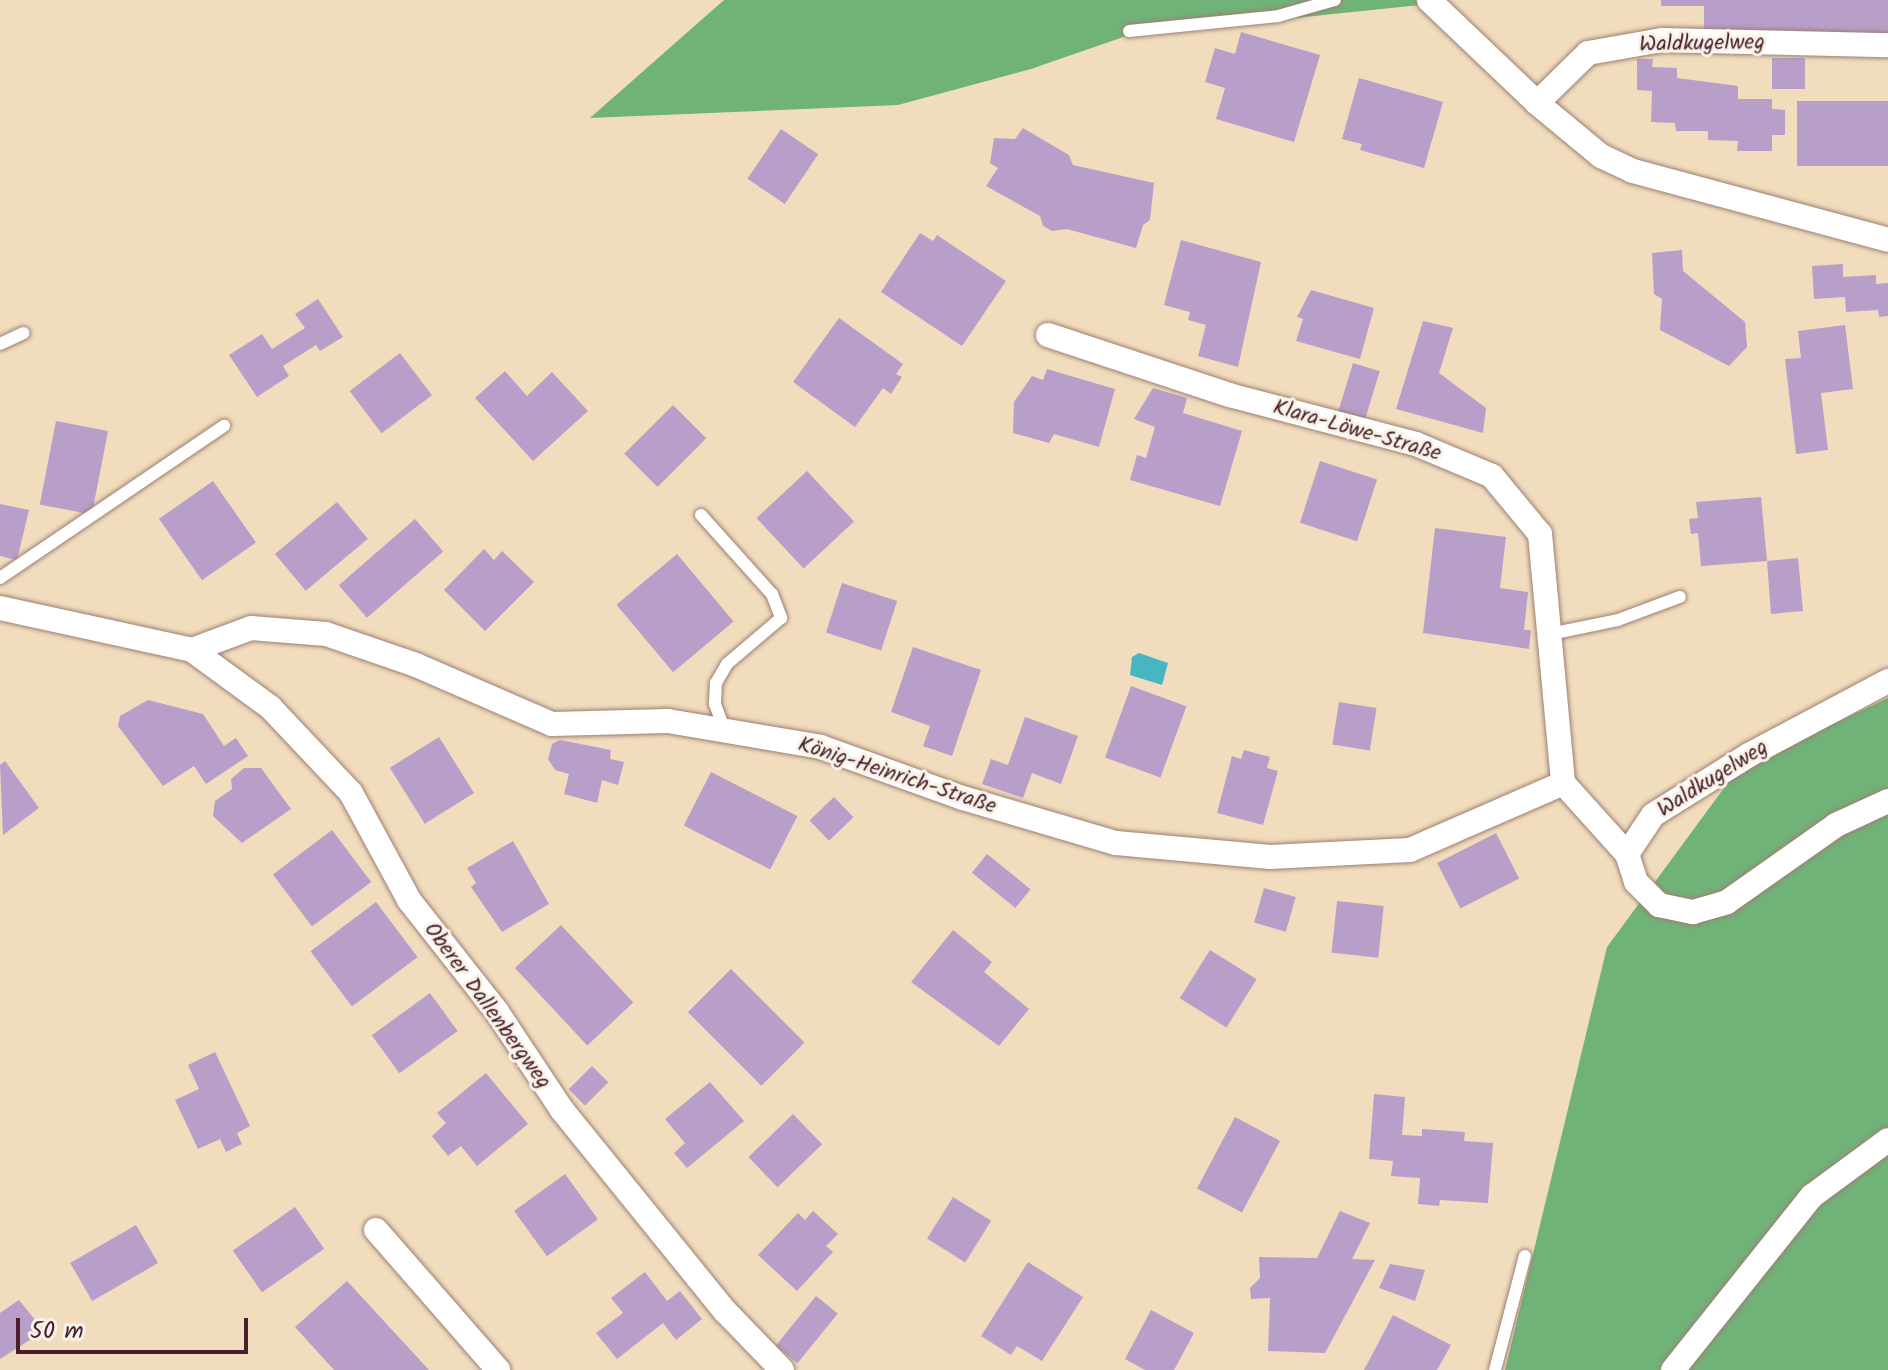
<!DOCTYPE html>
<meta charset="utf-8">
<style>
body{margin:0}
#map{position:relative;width:1888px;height:1370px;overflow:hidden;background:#f1ddbd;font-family:Kalam,sans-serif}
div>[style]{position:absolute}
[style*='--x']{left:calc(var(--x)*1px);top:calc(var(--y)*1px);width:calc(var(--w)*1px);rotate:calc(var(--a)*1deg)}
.forest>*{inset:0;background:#70b378}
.water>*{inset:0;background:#47b6c0}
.building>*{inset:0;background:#b89fc9;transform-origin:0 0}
.roads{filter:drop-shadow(0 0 2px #9e7e74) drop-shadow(0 0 2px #9e7e74)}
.lane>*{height:12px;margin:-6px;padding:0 6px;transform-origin:6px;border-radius:6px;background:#fff}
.street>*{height:24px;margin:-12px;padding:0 12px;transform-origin:12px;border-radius:12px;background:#fff}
span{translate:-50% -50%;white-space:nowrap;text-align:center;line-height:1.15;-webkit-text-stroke:6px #f7f3e8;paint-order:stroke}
.street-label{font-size:22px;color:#4a1f2b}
.scale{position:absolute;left:16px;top:1318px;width:232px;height:36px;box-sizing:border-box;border:4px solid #4a1f2b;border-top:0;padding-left:10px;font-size:24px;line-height:28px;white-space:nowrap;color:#4a1f2b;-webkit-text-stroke:6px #f7f3e8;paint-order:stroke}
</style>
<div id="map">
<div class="forest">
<i style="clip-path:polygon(724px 0,1427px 0,1430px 4px,1129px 35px,1031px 69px,898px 105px,590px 118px)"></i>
<i style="clip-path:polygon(1888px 698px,1888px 1370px,1505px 1370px,1607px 947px,1738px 769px)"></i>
</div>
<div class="water">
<i style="clip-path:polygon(1139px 653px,1168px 663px,1162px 685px,1130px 675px,1132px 657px)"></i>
</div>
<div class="building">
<i style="clip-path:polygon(1661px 0,1888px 0,1888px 33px,1704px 34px,1704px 6px,1661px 6px)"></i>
<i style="clip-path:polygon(1241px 32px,1320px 55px,1294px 142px,1216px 119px,1225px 88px,1205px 82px,1215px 48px,1235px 54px)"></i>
<i style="left:1772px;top:58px;width:33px;height:31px"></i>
<i style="clip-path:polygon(1637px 59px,1653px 59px,1652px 67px,1677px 68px,1677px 78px,1738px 86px,1738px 99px,1772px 99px,1772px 109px,1785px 110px,1785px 135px,1772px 135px,1772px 151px,1737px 151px,1738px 141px,1708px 140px,1708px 131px,1676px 131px,1675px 123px,1651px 122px,1652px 91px,1637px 90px)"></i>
<i style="clip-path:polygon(1359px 78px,1443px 102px,1424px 168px,1360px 150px,1362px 144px,1342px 139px)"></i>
<i style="left:1797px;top:101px;width:91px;height:65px"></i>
<i style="clip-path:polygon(1023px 128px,1069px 155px,1073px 165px,1154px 183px,1150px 220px,1143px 225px,1136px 248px,1067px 229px,1052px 231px,1043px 226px,1040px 216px,986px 186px,998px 168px,990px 163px,994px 138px,1015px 139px)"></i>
<i style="left:781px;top:129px;width:45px;height:60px;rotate:34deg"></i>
<i style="clip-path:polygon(920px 233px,933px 241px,937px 235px,1006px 281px,962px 346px,881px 292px)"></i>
<i style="clip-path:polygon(1181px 240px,1261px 262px,1238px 367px,1198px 356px,1206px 325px,1188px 320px,1190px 312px,1164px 305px)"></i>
<i style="clip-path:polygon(1682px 250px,1683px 271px,1745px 322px,1747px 347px,1729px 366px,1660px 330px,1662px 299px,1654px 294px,1652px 253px)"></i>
<i style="clip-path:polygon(1843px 264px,1843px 277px,1876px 275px,1876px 284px,1888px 283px,1888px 316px,1879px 317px,1878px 310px,1846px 312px,1845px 297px,1814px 299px,1812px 266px)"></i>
<i style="clip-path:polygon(1311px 290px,1374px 308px,1360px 359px,1296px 341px,1303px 319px,1297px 317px)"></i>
<i style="clip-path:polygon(318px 299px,343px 337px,320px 351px,316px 345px,283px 366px,289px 376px,257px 397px,229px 355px,262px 334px,272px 349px,305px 328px,295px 314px)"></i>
<i style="clip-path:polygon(839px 318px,903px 364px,896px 374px,902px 377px,891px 394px,883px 388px,855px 427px,793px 382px)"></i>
<i style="clip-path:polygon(1423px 321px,1453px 328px,1439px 373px,1486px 408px,1483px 433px,1396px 409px)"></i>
<i style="clip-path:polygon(1845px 325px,1853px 389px,1821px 393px,1828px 450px,1796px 454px,1785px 359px,1801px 358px,1798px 331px)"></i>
<i style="left:400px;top:353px;width:53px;height:63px;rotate:53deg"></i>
<i style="left:1353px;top:363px;width:28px;height:58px;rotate:17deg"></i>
<i style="clip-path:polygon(1047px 369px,1115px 389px,1099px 447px,1054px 434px,1049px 443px,1013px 433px,1014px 402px,1032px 376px,1043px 380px)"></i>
<i style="clip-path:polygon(505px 371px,527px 396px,552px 372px,588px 411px,533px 461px,475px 398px)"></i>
<i style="clip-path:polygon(1153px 388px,1187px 398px,1183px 413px,1242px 431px,1220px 506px,1130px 480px,1137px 455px,1146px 458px,1155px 427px,1134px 419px)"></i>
<i style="left:673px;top:405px;width:47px;height:69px;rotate:45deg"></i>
<i style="left:56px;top:421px;width:53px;height:85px;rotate:11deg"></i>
<i style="left:1320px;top:461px;width:60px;height:65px;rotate:18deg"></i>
<i style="left:807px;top:471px;width:69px;height:69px;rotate:47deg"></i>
<i style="left:213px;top:481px;width:75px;height:66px;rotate:55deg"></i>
<i style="clip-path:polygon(1761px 497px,1767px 561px,1798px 558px,1803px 611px,1771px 614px,1767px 561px,1701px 566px,1698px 533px,1691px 534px,1689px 519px,1698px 518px,1696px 502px)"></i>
<i style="left:337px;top:502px;width:48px;height:81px;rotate:50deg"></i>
<i style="clip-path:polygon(0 504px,29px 510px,17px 560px,0 556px)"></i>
<i style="left:415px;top:519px;width:43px;height:101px;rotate:49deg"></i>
<i style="clip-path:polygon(1435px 528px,1506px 537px,1500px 588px,1528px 592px,1524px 630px,1531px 630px,1529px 649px,1423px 633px)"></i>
<i style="clip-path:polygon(484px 549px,494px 560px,502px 551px,534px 582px,485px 631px,444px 590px)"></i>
<i style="left:677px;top:554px;width:88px;height:79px;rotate:50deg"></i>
<i style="left:842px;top:583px;width:58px;height:52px;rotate:18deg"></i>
<i style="clip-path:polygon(913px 647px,981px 670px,952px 756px,923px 746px,930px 726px,891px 712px)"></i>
<i style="left:1131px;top:686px;width:59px;height:76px;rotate:20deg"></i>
<i style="clip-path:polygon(148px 700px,203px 714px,224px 746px,236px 738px,248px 756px,206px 784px,194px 766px,163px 786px,118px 726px,120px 716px)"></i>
<i style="left:1339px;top:702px;width:38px;height:43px;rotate:9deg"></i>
<i style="clip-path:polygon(1025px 717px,1078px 736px,1061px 784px,1032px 773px,1023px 798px,982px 784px,991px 759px,1008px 765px)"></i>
<i style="left:439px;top:737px;width:66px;height:58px;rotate:58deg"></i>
<i style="clip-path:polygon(560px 740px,611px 750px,610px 759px,624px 762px,618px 785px,602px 780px,597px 803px,564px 794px,569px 774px,555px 770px,548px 759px,552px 744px)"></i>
<i style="clip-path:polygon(1244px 750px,1270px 757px,1267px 768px,1278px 771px,1263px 825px,1217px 813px,1232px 756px,1241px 759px)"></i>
<i style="clip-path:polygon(5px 761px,39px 808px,3px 835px,0 765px)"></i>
<i style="clip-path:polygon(244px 768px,261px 768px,291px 809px,242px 843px,213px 816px,215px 801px,232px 789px,231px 779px)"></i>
<i style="left:711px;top:772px;width:97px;height:60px;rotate:27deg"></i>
<i style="left:834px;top:797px;width:28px;height:34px;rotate:46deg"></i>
<i style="left:332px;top:830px;width:65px;height:74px;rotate:53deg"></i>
<i style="left:1496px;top:833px;width:51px;height:66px;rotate:63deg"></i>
<i style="clip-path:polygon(513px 841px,549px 904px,502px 932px,471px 887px,476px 883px,467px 868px)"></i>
<i style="left:987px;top:854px;width:56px;height:24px;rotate:39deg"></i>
<i style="left:1264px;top:888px;width:33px;height:36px;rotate:16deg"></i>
<i style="left:1337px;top:901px;width:47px;height:52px;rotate:6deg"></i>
<i style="left:376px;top:902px;width:69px;height:82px;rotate:53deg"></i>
<i style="left:561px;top:925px;width:106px;height:63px;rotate:47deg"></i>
<i style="clip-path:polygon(953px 930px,992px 962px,984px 972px,1029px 1009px,999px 1046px,911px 982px)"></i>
<i style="left:1210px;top:950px;width:55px;height:57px;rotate:32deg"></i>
<i style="left:731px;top:969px;width:104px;height:61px;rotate:45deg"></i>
<i style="left:430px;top:993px;width:47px;height:72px;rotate:54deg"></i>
<i style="clip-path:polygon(215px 1052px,250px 1126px,237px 1133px,242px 1144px,226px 1152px,220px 1139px,198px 1149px,175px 1100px,199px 1089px,188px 1065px)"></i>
<i style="left:592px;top:1066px;width:23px;height:33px;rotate:45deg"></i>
<i style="clip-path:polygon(486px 1073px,528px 1124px,477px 1166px,461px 1146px,448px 1156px,432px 1136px,446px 1123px,437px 1113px)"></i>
<i style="clip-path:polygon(710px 1082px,744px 1121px,687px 1168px,674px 1153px,685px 1143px,665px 1119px)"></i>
<i style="clip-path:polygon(1374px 1094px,1405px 1097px,1402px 1135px,1422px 1136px,1422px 1129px,1465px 1132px,1464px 1141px,1493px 1143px,1488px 1203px,1440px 1200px,1439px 1206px,1418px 1204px,1420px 1178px,1391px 1176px,1393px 1161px,1369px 1159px)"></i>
<i style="left:793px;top:1114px;width:42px;height:62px;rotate:46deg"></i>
<i style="left:1235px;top:1117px;width:51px;height:81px;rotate:28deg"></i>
<i style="left:565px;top:1174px;width:56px;height:63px;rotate:54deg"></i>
<i style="left:953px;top:1197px;width:45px;height:49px;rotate:32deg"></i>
<i style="left:295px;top:1207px;width:51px;height:76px;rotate:55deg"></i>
<i style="clip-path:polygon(813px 1211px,838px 1234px,826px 1246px,833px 1252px,797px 1291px,758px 1255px,798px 1213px,805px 1220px)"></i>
<i style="clip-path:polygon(1340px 1211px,1370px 1223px,1352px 1259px,1375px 1260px,1325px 1353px,1268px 1351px,1270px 1298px,1251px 1299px,1250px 1288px,1260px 1278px,1259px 1257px,1317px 1258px)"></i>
<i style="left:136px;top:1225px;width:44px;height:76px;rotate:60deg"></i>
<i style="clip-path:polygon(1028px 1262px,1083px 1297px,1042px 1361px,1017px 1346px,1011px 1355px,981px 1336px)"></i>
<i style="clip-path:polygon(1390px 1264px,1425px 1270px,1415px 1301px,1379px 1288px)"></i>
<i style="clip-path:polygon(645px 1272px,667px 1301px,680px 1291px,702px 1319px,676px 1340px,663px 1323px,617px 1359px,596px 1333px,623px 1313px,611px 1298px)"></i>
<i style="clip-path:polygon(347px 1281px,429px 1370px,334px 1370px,295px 1327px)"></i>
<i style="left:816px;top:1296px;width:28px;height:64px;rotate:39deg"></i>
<i style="clip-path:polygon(19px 1300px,44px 1331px,0 1359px,0 1313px)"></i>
<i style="clip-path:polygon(1151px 1310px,1194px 1333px,1174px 1370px,1145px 1370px,1125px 1359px)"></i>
<i style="clip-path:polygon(1393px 1315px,1451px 1345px,1437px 1370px,1364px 1370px)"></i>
</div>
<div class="roads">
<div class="lane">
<i style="--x:1129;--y:31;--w:150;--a:-5.7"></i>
<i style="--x:1278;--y:16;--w:59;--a:-15.7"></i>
<i style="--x:0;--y:344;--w:26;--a:-25"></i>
<i style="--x:701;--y:515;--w:106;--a:48.1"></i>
<i style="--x:772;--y:594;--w:26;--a:69"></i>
<i style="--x:781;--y:618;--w:71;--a:139.6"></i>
<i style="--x:727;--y:664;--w:22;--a:120"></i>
<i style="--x:716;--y:683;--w:21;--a:93"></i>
<i style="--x:715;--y:704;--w:29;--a:70"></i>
<i style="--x:0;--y:578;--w:271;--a:-34.2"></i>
<i style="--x:1550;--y:634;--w:69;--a:-11.6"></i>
<i style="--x:1618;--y:620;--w:66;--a:-20.4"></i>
<i style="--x:1495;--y:1370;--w:118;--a:-75.3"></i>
</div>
<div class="street">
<i style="--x:1429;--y:0;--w:149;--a:43.6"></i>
<i style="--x:1537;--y:103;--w:83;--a:39.6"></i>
<i style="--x:1601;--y:156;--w:35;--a:25"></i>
<i style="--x:1633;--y:171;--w:264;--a:15.1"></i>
<i style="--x:1537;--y:103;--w:71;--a:-44.4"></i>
<i style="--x:1588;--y:53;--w:75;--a:-10"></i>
<i style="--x:1662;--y:40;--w:226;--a:1.3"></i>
<i style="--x:1048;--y:335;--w:191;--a:18.3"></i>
<i style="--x:1229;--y:395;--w:193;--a:14.7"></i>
<i style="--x:1416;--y:444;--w:82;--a:22.8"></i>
<i style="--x:1492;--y:476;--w:75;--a:50.4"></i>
<i style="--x:1540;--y:534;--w:250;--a:84.7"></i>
<i style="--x:1563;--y:783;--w:96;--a:48"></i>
<i style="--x:0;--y:608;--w:197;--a:12.3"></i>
<i style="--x:192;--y:650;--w:97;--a:36.2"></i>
<i style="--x:270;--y:707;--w:118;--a:46.7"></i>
<i style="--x:351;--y:793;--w:122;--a:61.5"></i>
<i style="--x:409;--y:900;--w:142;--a:51.8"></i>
<i style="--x:497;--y:1012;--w:118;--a:56.4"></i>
<i style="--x:562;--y:1110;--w:259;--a:51"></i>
<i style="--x:725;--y:1311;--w:82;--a:46"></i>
<i style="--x:192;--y:650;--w:63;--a:-20.4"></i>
<i style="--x:251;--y:628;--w:75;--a:4.6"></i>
<i style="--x:326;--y:634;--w:95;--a:19"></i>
<i style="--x:416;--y:665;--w:148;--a:23.5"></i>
<i style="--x:552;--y:724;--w:116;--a:-1.5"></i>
<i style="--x:668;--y:721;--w:155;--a:9.6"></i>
<i style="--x:821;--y:747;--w:151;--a:19.8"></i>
<i style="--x:963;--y:798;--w:159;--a:16.4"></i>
<i style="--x:1116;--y:843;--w:155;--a:5.2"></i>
<i style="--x:1270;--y:857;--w:140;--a:-2.9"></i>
<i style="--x:1410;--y:850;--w:167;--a:-23.6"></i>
<i style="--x:1888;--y:681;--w:157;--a:152"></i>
<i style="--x:1749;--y:755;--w:113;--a:148"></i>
<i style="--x:1653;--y:815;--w:47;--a:123.7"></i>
<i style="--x:1627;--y:854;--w:29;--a:72"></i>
<i style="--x:1636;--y:882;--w:33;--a:45"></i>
<i style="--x:1659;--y:905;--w:35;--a:12"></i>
<i style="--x:1693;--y:912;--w:35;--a:-16"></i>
<i style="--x:1727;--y:902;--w:133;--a:-35.2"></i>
<i style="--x:1836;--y:825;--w:57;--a:-24.8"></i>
<i style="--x:376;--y:1230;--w:186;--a:48.9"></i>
<i style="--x:1673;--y:1370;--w:223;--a:-51.4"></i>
<i style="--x:1812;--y:1196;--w:94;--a:-36.4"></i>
</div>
</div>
<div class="street-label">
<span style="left:1702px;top:44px;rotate:-1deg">Waldkugelweg</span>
<span style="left:1357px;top:431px;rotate:16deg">Klara-Löwe-Straße</span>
<span style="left:897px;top:776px;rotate:18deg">König-Heinrich-Straße</span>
<span style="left:1713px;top:779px;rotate:-32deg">Waldkugelweg</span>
<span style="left:487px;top:1006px;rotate:54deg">Oberer Dallenbergweg</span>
</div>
<div class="scale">50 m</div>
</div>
